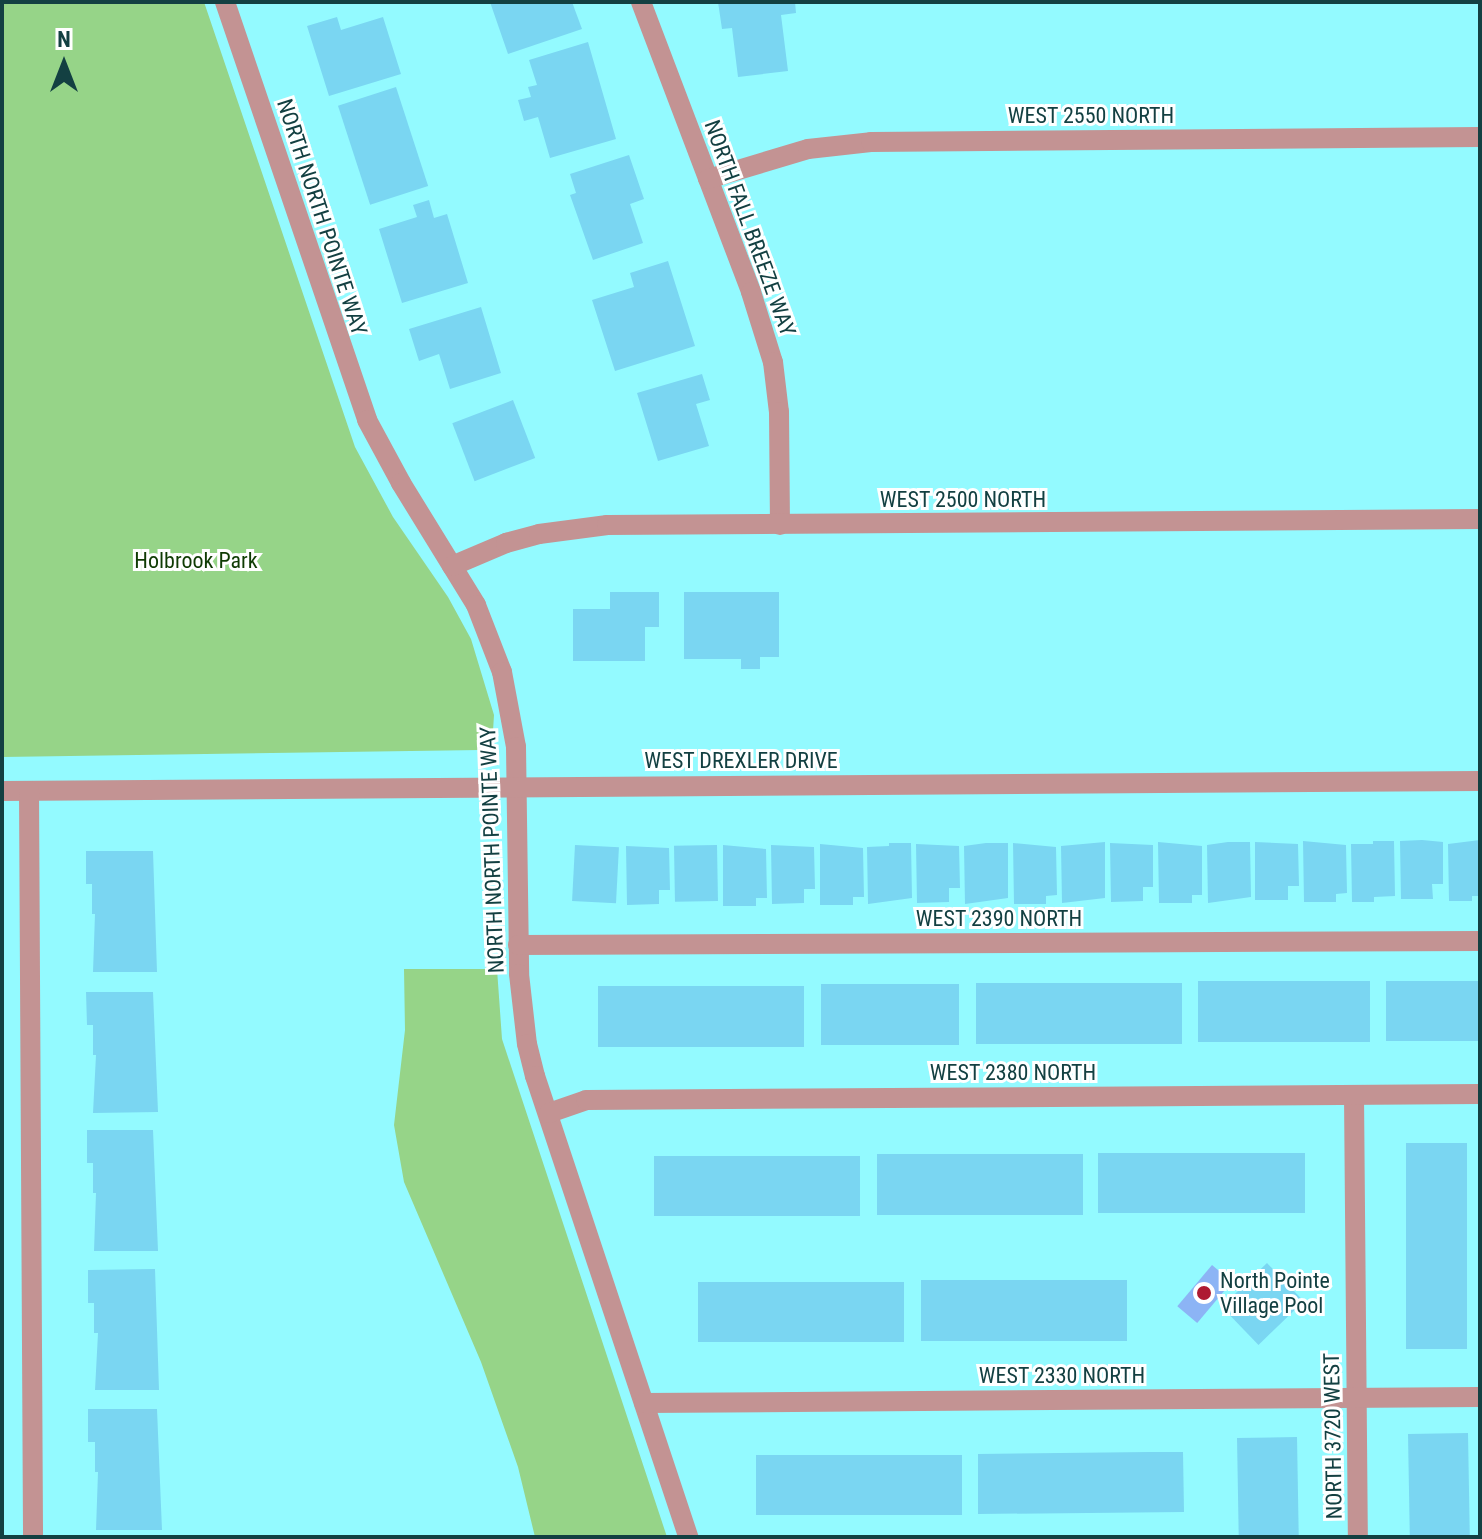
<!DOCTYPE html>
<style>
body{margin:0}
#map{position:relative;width:1482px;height:1539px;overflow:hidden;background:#93faff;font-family:"Roboto Condensed",sans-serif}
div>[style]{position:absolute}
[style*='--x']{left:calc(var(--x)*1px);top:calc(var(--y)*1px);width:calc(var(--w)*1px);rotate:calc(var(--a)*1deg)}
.green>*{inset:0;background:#96d488}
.water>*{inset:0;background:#8cb4f5;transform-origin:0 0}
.building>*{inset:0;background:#7ad6f2;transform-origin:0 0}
.street>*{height:20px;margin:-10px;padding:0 10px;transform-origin:10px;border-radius:10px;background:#c39393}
.dots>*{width:22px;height:22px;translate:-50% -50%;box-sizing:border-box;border:4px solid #fff;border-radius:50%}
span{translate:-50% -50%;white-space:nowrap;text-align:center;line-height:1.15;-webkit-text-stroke:6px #fff;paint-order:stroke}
.street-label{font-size:22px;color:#134042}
.park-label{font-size:22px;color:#0f3b03}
.poi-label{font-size:22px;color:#134042}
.left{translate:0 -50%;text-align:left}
.frame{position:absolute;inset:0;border:4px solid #134042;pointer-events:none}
.north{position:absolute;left:24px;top:24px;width:80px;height:80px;-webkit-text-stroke:6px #fff;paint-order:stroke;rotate:0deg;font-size:22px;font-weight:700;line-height:32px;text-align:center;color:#134042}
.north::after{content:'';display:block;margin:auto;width:28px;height:36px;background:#134042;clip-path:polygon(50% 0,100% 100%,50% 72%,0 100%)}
</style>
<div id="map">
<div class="green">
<i style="clip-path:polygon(2px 2px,204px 2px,355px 447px,393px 517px,448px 597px,471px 639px,494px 715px,493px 731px,480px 750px,2px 757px)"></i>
<i style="clip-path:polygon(404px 969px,497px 969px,502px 1039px,667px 1537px,535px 1537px,518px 1467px,481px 1362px,404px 1182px,394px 1125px,405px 1030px)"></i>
</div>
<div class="water">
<i style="left:1212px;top:1265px;width:26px;height:54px;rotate:40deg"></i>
</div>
<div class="building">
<i style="clip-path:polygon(490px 2px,572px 2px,582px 29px,508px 54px)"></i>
<i style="clip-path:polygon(718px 2px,795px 2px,796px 13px,781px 15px,788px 71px,738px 77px,732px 28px,722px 29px)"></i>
<i style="clip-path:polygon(337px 17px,341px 30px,383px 17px,401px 74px,329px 96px,307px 26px)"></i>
<i style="clip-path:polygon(588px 42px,616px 139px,550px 158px,538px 117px,524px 121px,518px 100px,531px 97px,528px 87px,537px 85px,529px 60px)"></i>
<i style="left:396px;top:87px;width:104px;height:61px;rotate:72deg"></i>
<i style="clip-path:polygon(629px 155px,644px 199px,630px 204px,643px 243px,593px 260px,570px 195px,576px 193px,570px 174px)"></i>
<i style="clip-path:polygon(429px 200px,434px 218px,447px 214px,468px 283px,402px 303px,379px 229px,417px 217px,413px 205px)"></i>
<i style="clip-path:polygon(668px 261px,695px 346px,615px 371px,592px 300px,634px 287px,630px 273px)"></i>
<i style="clip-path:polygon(481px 307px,501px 373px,450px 389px,439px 354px,419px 361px,409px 329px)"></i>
<i style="clip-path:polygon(702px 374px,710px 400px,696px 404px,709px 446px,658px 461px,637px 393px)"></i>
<i style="left:513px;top:400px;width:62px;height:65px;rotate:69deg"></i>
<i style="clip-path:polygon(610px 592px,659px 592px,659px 627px,645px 627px,645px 661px,573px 661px,573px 609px,610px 609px)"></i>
<i style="clip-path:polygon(684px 592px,779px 592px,779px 657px,760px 657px,760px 669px,741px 669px,741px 659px,684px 659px)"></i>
<i style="clip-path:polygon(1422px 840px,1443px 842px,1443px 884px,1432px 884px,1433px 899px,1401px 899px,1400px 841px)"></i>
<i style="clip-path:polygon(1480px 840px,1480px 896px,1472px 896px,1472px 901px,1449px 901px,1448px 844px)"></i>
<i style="clip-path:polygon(1303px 841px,1346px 845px,1347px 893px,1336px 894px,1336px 902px,1304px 902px)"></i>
<i style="clip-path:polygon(1373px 841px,1394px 841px,1395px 896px,1374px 897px,1374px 902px,1352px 902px,1351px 844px,1373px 844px)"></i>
<i style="clip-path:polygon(1105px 842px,1105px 898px,1062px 903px,1061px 846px)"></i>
<i style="clip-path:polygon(1158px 842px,1202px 846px,1202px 895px,1192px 895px,1192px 903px,1159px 903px)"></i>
<i style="clip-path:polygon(1228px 842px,1250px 842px,1251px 897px,1208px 903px,1207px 845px)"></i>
<i style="clip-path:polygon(1255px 842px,1298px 844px,1299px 886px,1288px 886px,1288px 900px,1255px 900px)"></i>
<i style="clip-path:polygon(889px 843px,911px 843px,912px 898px,868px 904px,867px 847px,889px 846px)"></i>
<i style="clip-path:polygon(986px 843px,1008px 843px,1008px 898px,965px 904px,964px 846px)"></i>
<i style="clip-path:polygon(1013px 843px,1056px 847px,1057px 895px,1046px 896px,1046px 904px,1014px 904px)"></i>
<i style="clip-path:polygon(1110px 843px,1153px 845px,1153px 887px,1143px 887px,1143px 901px,1111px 902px)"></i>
<i style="clip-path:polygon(820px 844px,863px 848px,864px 897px,853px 897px,853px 905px,820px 905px)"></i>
<i style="clip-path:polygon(916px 844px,959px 846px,960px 888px,949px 888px,949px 902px,917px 903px)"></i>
<i style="left:575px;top:845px;width:44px;height:56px;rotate:3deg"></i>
<i style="left:717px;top:845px;width:56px;height:43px;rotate:89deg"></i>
<i style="clip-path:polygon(723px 845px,766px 849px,767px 898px,756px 898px,756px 906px,723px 906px)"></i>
<i style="clip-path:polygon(771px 845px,814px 847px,815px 889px,804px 889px,804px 903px,772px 904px)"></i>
<i style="clip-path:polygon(626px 846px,669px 848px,670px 890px,659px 890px,659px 904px,627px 905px)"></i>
<i style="clip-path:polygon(86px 851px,153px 851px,157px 972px,93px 972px,95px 914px,92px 914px,92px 884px,86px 884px)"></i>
<i style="left:1370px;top:981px;width:61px;height:172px;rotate:90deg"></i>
<i style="left:1480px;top:981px;width:60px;height:94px;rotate:90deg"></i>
<i style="left:1182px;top:983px;width:61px;height:206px;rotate:90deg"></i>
<i style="left:959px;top:984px;width:61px;height:138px;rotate:90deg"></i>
<i style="left:598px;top:986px;width:206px;height:61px"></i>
<i style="clip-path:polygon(86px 992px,153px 992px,158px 1112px,93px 1113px,96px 1055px,93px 1055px,93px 1025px,87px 1025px)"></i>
<i style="clip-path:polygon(87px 1130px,153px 1130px,158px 1251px,94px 1251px,96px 1193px,93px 1193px,93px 1163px,87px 1163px)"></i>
<i style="left:1406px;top:1143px;width:61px;height:206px"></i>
<i style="left:1305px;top:1153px;width:60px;height:207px;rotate:90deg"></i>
<i style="left:1083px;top:1154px;width:61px;height:206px;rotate:90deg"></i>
<i style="left:860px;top:1156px;width:60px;height:206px;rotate:90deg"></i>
<i style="left:1267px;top:1263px;width:53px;height:63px;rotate:46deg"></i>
<i style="clip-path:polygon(155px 1269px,159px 1390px,95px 1390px,98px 1333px,94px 1333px,94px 1303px,88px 1303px,88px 1270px)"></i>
<i style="left:1127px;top:1280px;width:61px;height:206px;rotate:90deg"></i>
<i style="left:904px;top:1282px;width:60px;height:206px;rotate:90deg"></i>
<i style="clip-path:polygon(88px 1409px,157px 1409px,162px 1530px,96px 1530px,98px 1472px,95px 1472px,95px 1442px,88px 1442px)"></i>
<i style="left:1468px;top:1433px;width:104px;height:60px;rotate:89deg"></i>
<i style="left:1297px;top:1437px;width:100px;height:60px;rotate:89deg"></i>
<i style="clip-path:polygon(1149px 1452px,1183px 1452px,1184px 1512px,978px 1514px,978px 1454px)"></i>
<i style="left:756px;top:1455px;width:206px;height:60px"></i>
</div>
<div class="street">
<i style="--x:225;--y:2;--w:441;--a:71.2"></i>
<i style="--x:367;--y:420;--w:72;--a:61.6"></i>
<i style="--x:401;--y:483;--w:143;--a:58.4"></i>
<i style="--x:476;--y:605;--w:72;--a:68.8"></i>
<i style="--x:502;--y:672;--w:76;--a:79.4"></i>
<i style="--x:516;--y:747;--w:227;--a:89.2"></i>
<i style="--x:519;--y:974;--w:70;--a:83.5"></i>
<i style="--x:527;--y:1044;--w:33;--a:76"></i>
<i style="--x:535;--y:1076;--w:486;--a:71.6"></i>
<i style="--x:641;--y:2;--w:310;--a:69.2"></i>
<i style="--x:751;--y:292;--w:73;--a:72.6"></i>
<i style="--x:773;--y:362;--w:50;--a:83.2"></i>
<i style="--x:779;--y:412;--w:113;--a:89.5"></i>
<i style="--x:708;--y:179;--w:104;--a:-16.7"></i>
<i style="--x:808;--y:149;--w:63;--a:-6.3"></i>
<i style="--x:871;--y:142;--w:609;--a:-0.47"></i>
<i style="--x:452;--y:566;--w:59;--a:-23.1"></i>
<i style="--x:506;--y:543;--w:34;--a:-15"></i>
<i style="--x:539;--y:534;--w:69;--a:-7.5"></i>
<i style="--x:607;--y:525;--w:873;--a:-0.39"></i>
<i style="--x:2;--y:791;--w:1478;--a:-0.39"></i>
<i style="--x:29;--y:791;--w:746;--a:89.69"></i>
<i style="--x:518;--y:945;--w:962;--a:-0.24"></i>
<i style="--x:1354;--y:1095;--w:442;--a:89.5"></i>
<i style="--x:549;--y:1113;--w:39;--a:-19"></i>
<i style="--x:586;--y:1100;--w:894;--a:-0.38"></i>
<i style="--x:644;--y:1403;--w:836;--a:-0.41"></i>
</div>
<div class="dots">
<i style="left:1204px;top:1293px;background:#ae1a32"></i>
</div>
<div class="street-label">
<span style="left:1091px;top:116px">WEST 2550 NORTH</span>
<span style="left:322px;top:217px;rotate:72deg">NORTH NORTH POINTE WAY</span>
<span style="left:750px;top:228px;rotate:70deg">NORTH FALL BREEZE WAY</span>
<span style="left:963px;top:500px">WEST 2500 NORTH</span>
<span style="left:741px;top:761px">WEST DREXLER DRIVE</span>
<span style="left:492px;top:850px;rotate:-92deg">NORTH NORTH POINTE WAY</span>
<span style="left:999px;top:919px">WEST 2390 NORTH</span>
<span style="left:1013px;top:1073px">WEST 2380 NORTH</span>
<span style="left:1062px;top:1376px">WEST 2330 NORTH</span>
<span style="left:1333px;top:1436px;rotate:-91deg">NORTH 3720 WEST</span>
</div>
<div class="park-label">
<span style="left:196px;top:561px">Holbrook Park</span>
</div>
<div class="poi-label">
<span class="left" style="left:1220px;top:1293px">North Pointe<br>Village Pool</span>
</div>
<div class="frame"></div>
<div class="north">N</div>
</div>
